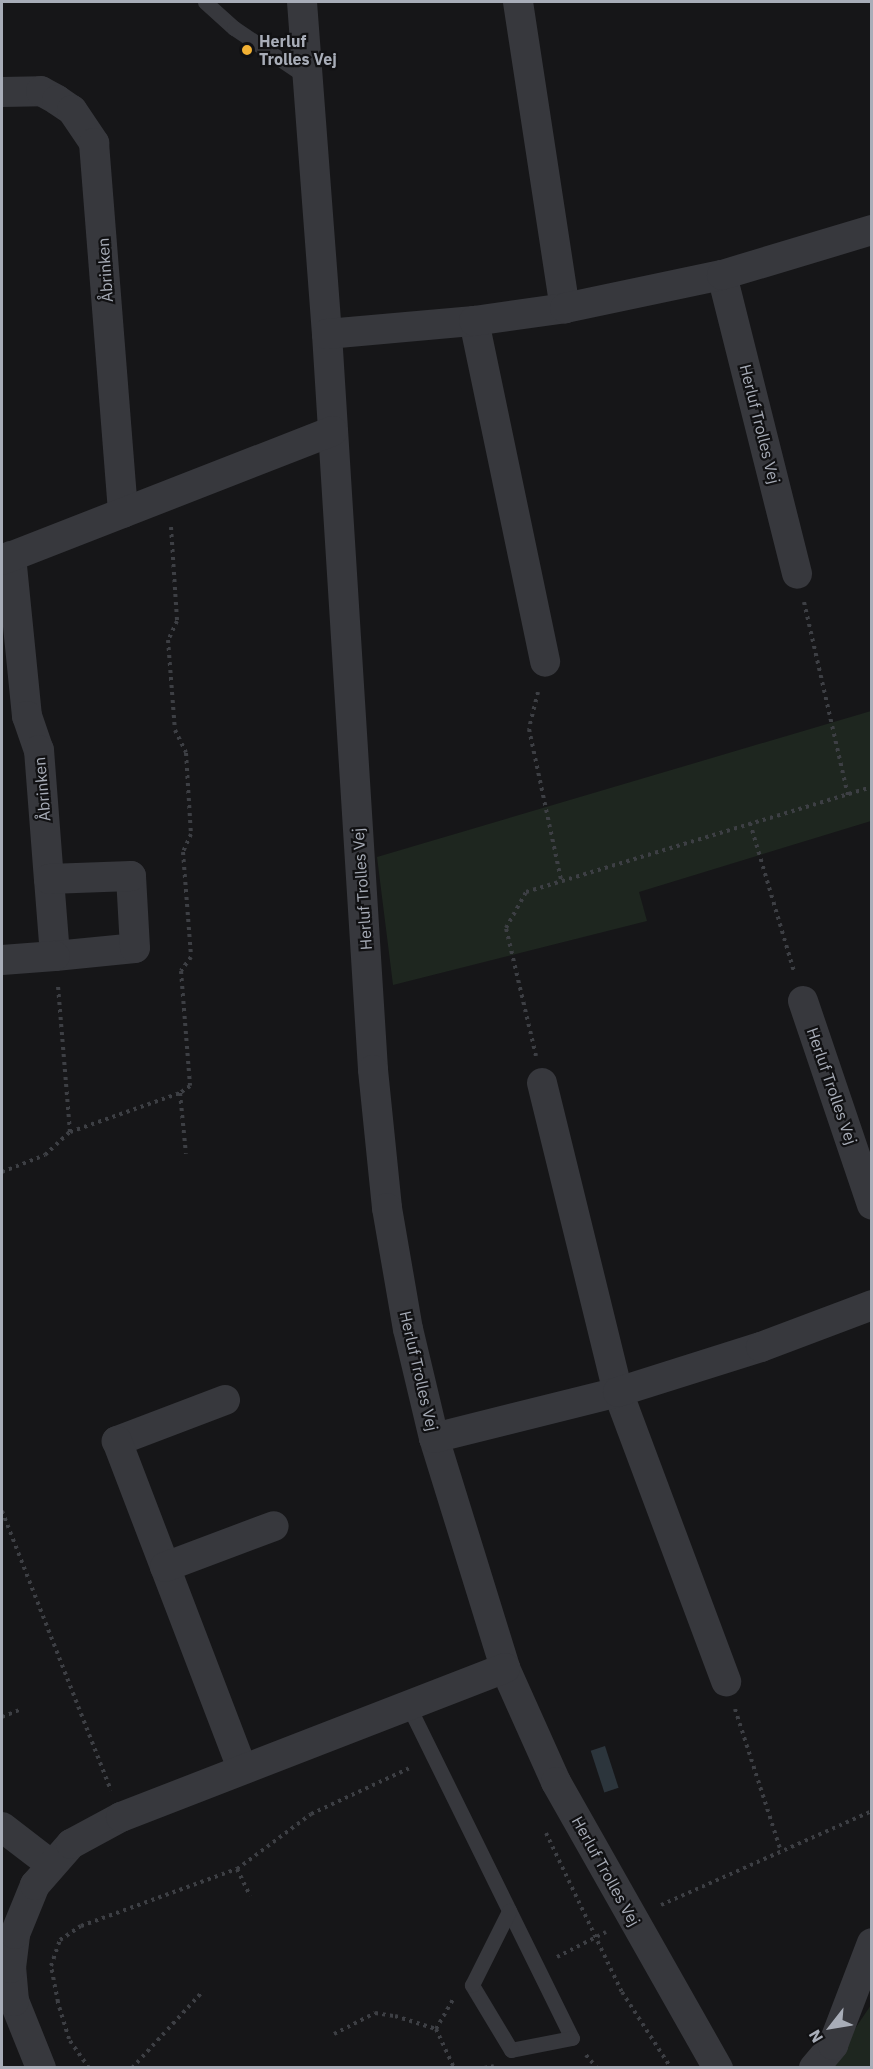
<!DOCTYPE html>
<meta charset="utf-8">
<style>
body{margin:0}
#map{position:relative;width:873px;height:2069px;overflow:hidden;background:#161618;font-family:"IBM Plex Sans",sans-serif}
div>[style]{position:absolute}
[style*='--x']{left:calc(var(--x)*1px);top:calc(var(--y)*1px);width:calc(var(--w)*1px);rotate:calc(var(--a)*1deg)}
.green>*{inset:0;background:#1e261f}
.water>*{inset:0;background:#2c353c;transform-origin:0 0}
.path>*{height:4px;margin-top:-2px;transform-origin:0;background:repeating-linear-gradient(90deg,#3d3f44 0 3px,transparent 0 7.5px)}
.service>*{height:15px;margin:-7.5px;padding:0 7.5px;transform-origin:7.5px;border-radius:7.5px;background:#37383d}
.minor>*{height:30px;margin:-15px;padding:0 15px;transform-origin:15px;border-radius:15px;background:#37383d}
.dots>*{width:16px;height:16px;translate:-50% -50%;box-sizing:border-box;border:3px solid #111113;border-radius:50%}
span{translate:-50% -50%;white-space:nowrap;text-align:center;line-height:1.15;-webkit-text-stroke:4.5px #111113;paint-order:stroke}
.poi-label{font-size:16px;color:#a8adb8;font-weight:700}
.left{translate:0 -50%;text-align:left}
.street-label{font-size:16px;color:#a8adb8}
.frame{position:absolute;inset:0;border:3px solid #a8adb8;pointer-events:none}
.north{position:absolute;left:801px;top:1997px;width:60px;height:60px;-webkit-text-stroke:4px #111113;paint-order:stroke;rotate:239deg;font-size:16px;font-weight:700;line-height:24px;text-align:center;color:#a8adb8}
.north::after{content:'';display:block;margin:auto;width:21px;height:27px;background:#a8adb8;clip-path:polygon(50% 0,100% 100%,50% 72%,0 100%)}
</style>
<div id="map">
<div class="green">
<i style="clip-path:polygon(871px 711px,871px 821px,639px 892px,647px 921px,393px 985px,377px 857px)"></i>
<i style="clip-path:polygon(871px 2005px,871px 2067px,829px 2067px)"></i>
</div>
<div class="water">
<i style="left:605px;top:1746px;width:44px;height:15px;rotate:72deg"></i>
</div>
<div class="path">
<i style="--x:171;--y:527;--w:94;--a:86.3"></i>
<i style="--x:177;--y:621;--w:21;--a:115"></i>
<i style="--x:168;--y:640;--w:90;--a:85.6"></i>
<i style="--x:175;--y:730;--w:25;--a:64"></i>
<i style="--x:186;--y:753;--w:81;--a:86.5"></i>
<i style="--x:191;--y:834;--w:20;--a:114"></i>
<i style="--x:183;--y:852;--w:105;--a:85.6"></i>
<i style="--x:191;--y:957;--w:17;--a:126"></i>
<i style="--x:181;--y:971;--w:115;--a:85.5"></i>
<i style="--x:190;--y:1086;--w:12;--a:145"></i>
<i style="--x:804;--y:602;--w:198;--a:77.2"></i>
<i style="--x:538;--y:692;--w:38;--a:104"></i>
<i style="--x:529;--y:729;--w:154;--a:78"></i>
<i style="--x:750;--y:823;--w:155;--a:73.5"></i>
<i style="--x:536;--y:1056;--w:131;--a:-103.2"></i>
<i style="--x:506;--y:928;--w:41;--a:-60.9"></i>
<i style="--x:526;--y:892;--w:362;--a:-16.9"></i>
<i style="--x:70;--y:1132;--w:117;--a:-19.5"></i>
<i style="--x:180;--y:1093;--w:61;--a:84.4"></i>
<i style="--x:2;--y:1172;--w:46;--a:-21.6"></i>
<i style="--x:45;--y:1155;--w:34;--a:-43"></i>
<i style="--x:70;--y:1132;--w:146;--a:-94.7"></i>
<i style="--x:2;--y:1511;--w:300;--a:68.7"></i>
<i style="--x:735;--y:1709;--w:149;--a:72.1"></i>
<i style="--x:2;--y:1717;--w:22;--a:-22"></i>
<i style="--x:546;--y:1833;--w:176;--a:64.5"></i>
<i style="--x:622;--y:1992;--w:90;--a:57.2"></i>
<i style="--x:237;--y:1869;--w:30;--a:64"></i>
<i style="--x:661;--y:1905;--w:231;--a:-24"></i>
<i style="--x:557;--y:1957;--w:55;--a:-27"></i>
<i style="--x:436;--y:2029;--w:36;--a:-60"></i>
<i style="--x:334;--y:2034;--w:46;--a:-27.1"></i>
<i style="--x:375;--y:2013;--w:20;--a:9"></i>
<i style="--x:395;--y:2016;--w:43;--a:17.6"></i>
<i style="--x:436;--y:2029;--w:43;--a:65.2"></i>
<i style="--x:586;--y:2055;--w:17;--a:50"></i>
<i style="--x:89;--y:2068;--w:35;--a:-125"></i>
<i style="--x:69;--y:2039;--w:39;--a:-107"></i>
<i style="--x:58;--y:2002;--w:37;--a:-101"></i>
<i style="--x:51;--y:1966;--w:28;--a:-71"></i>
<i style="--x:60;--y:1940;--w:25;--a:-34"></i>
<i style="--x:81;--y:1926;--w:166;--a:-20.1"></i>
<i style="--x:237;--y:1869;--w:92;--a:-36.6"></i>
<i style="--x:311;--y:1814;--w:111;--a:-25"></i>
<i style="--x:132;--y:2068;--w:105;--a:-47.3"></i>
<i style="--x:484;--y:2068;--w:10;--a:-11"></i>
</div>
<div class="service">
<i style="--x:205;--y:2;--w:39;--a:42"></i>
<i style="--x:234;--y:28;--w:89;--a:34"></i>
<i style="--x:408;--y:1705;--w:371;--a:63.8"></i>
<i style="--x:572;--y:2038;--w:62;--a:168.9"></i>
<i style="--x:511;--y:2050;--w:76;--a:-121"></i>
<i style="--x:472;--y:1985;--w:83;--a:-63.4"></i>
</div>
<div class="minor">
<i style="--x:302;--y:2;--w:333;--a:85.7"></i>
<i style="--x:327;--y:334;--w:737;--a:86.42"></i>
<i style="--x:373;--y:1070;--w:139;--a:84.2"></i>
<i style="--x:387;--y:1208;--w:123;--a:80.2"></i>
<i style="--x:408;--y:1329;--w:112;--a:76.6"></i>
<i style="--x:434;--y:1438;--w:241;--a:72.8"></i>
<i style="--x:505;--y:1668;--w:125;--a:65.9"></i>
<i style="--x:556;--y:1782;--w:329;--a:60.5"></i>
<i style="--x:518;--y:2;--w:310;--a:81.3"></i>
<i style="--x:2;--y:92;--w:39;--a:-1"></i>
<i style="--x:41;--y:91;--w:18;--a:29"></i>
<i style="--x:57;--y:100;--w:18;--a:34"></i>
<i style="--x:72;--y:110;--w:40;--a:56"></i>
<i style="--x:94;--y:143;--w:371;--a:85.5"></i>
<i style="--x:722;--y:275;--w:308;--a:75.9"></i>
<i style="--x:474;--y:321;--w:348;--a:78.2"></i>
<i style="--x:327;--y:334;--w:148;--a:-5.1"></i>
<i style="--x:474;--y:321;--w:92;--a:-8.1"></i>
<i style="--x:565;--y:308;--w:160;--a:-11.9"></i>
<i style="--x:722;--y:275;--w:157;--a:-16.7"></i>
<i style="--x:11;--y:556;--w:161;--a:84.3"></i>
<i style="--x:27;--y:716;--w:36;--a:71"></i>
<i style="--x:39;--y:750;--w:129;--a:85.6"></i>
<i style="--x:49;--y:879;--w:77;--a:85.5"></i>
<i style="--x:55;--y:956;--w:80;--a:-5.7"></i>
<i style="--x:135;--y:948;--w:72;--a:-93.2"></i>
<i style="--x:131;--y:876;--w:82;--a:177.9"></i>
<i style="--x:2;--y:560;--w:355;--a:-21.3"></i>
<i style="--x:2;--y:960;--w:53;--a:-4.3"></i>
<i style="--x:803;--y:1001;--w:215;--a:71.3"></i>
<i style="--x:542;--y:1083;--w:318;--a:76.2"></i>
<i style="--x:618;--y:1392;--w:309;--a:69.5"></i>
<i style="--x:225;--y:1400;--w:116;--a:159.2"></i>
<i style="--x:117;--y:1441;--w:350;--a:69.1"></i>
<i style="--x:434;--y:1438;--w:190;--a:-14"></i>
<i style="--x:618;--y:1392;--w:150;--a:-17.5"></i>
<i style="--x:761;--y:1347;--w:119;--a:-20.7"></i>
<i style="--x:165;--y:1567;--w:116;--a:-20.6"></i>
<i style="--x:2;--y:1827;--w:61;--a:37.6"></i>
<i style="--x:41;--y:2068;--w:72;--a:-111.9"></i>
<i style="--x:14;--y:2001;--w:33;--a:-95"></i>
<i style="--x:11;--y:1968;--w:34;--a:-83"></i>
<i style="--x:15;--y:1934;--w:53;--a:-67.8"></i>
<i style="--x:35;--y:1885;--w:55;--a:-48.7"></i>
<i style="--x:71;--y:1844;--w:57;--a:-28.4"></i>
<i style="--x:121;--y:1817;--w:412;--a:-21.2"></i>
<i style="--x:814;--y:2068;--w:30;--a:-50"></i>
<i style="--x:833;--y:2045;--w:109;--a:-69.1"></i>
</div>
<div class="dots">
<i style="left:247px;top:50px;background:#f2b134"></i>
</div>
<div class="poi-label">
<span class="left" style="left:259px;top:50px">Herluf<br>Trolles Vej</span>
</div>
<div class="street-label">
<span style="left:105px;top:270px;rotate:-94deg">Åbrinken</span>
<span style="left:760px;top:424px;rotate:76deg">Herluf Trolles Vej</span>
<span style="left:42px;top:789px;rotate:-95deg">Åbrinken</span>
<span style="left:362px;top:889px;rotate:-94deg">Herluf Trolles Vej</span>
<span style="left:832px;top:1086px;rotate:71deg">Herluf Trolles Vej</span>
<span style="left:419px;top:1371px;rotate:77deg">Herluf Trolles Vej</span>
<span style="left:606px;top:1871px;rotate:61deg">Herluf Trolles Vej</span>
</div>
<div class="frame"></div>
<div class="north">N</div>
</div>
